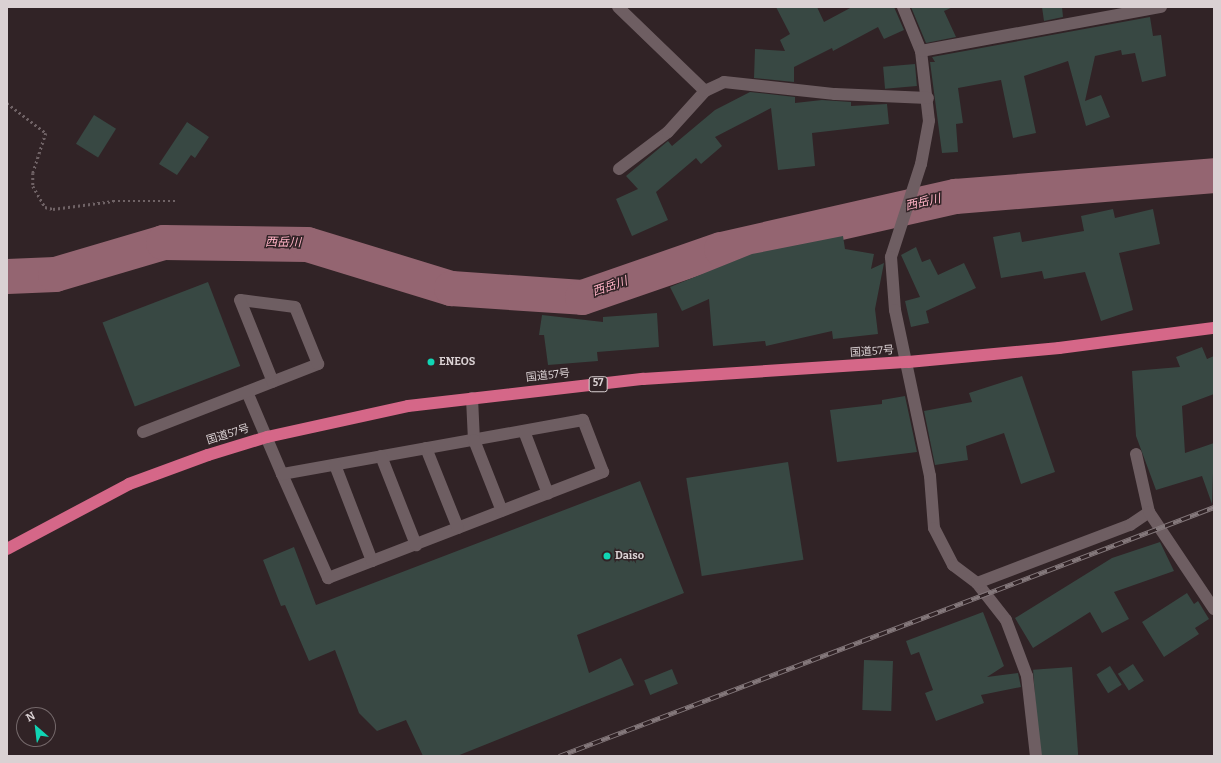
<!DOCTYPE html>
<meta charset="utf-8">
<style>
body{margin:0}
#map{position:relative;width:1221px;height:763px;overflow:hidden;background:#312326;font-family:Bitter,"Noto Sans JP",serif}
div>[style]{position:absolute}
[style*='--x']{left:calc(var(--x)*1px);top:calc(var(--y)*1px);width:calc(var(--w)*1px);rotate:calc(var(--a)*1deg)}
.river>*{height:35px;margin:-17.5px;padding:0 17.5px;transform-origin:17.5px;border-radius:17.5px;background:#946571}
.building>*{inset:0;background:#384843;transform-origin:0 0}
.path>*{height:2.5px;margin-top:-1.25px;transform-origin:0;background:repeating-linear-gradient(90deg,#6f6265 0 2px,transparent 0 5px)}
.minor>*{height:12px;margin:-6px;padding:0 6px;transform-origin:6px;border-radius:6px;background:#6e5e62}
.highway>*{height:12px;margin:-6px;padding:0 6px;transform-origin:6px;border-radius:6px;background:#d56788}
.rail>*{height:4.5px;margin-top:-2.25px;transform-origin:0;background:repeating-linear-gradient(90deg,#312326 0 9px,#84787b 0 18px);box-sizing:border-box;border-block:1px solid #84787b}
.dots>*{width:11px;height:11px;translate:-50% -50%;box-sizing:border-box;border:2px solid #312326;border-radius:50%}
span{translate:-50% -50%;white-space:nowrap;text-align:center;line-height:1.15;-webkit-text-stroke:3px #312326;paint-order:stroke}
.shield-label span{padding:1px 3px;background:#312326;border:1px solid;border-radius:3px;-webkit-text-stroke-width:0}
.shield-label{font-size:10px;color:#dad1d3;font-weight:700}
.street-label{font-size:11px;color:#dad1d3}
.poi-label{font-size:11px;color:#dad1d3;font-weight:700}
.left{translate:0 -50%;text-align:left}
.water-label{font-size:12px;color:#ffb2c5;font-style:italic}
.frame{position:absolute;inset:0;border:8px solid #dad1d3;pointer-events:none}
.north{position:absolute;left:16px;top:707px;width:40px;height:40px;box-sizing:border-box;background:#312326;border:1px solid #75696b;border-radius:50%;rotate:332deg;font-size:11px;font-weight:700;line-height:16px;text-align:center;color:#dad1d3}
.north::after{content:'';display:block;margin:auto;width:14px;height:18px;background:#10d5b4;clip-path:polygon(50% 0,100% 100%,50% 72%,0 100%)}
</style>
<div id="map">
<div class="river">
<i style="--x:7;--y:276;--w:48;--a:-2.4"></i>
<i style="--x:55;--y:274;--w:113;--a:-16.5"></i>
<i style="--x:163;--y:242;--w:144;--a:0.8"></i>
<i style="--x:307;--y:244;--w:151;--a:17"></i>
<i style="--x:451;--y:288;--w:131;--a:3.9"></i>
<i style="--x:582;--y:297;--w:147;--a:-19.1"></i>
<i style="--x:721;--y:249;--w:240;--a:-12.8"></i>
<i style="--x:955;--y:196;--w:260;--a:-4.6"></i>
</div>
<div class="building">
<i style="clip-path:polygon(776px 7px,817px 7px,824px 22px,852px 7px,894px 7px,904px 30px,884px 39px,878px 27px,833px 51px,832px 48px,794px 67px,794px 82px,754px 78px,755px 49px,785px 51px,780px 40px,790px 34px)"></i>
<i style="clip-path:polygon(911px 7px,953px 7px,944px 11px,956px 37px,926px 43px)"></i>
<i style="clip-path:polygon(1042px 7px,1062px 7px,1063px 17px,1044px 21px)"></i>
<i style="clip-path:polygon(1150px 17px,1153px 36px,1161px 35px,1166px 76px,1142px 82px,1135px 53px,1122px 55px,1121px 50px,1095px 56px,1085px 101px,1101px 95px,1110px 117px,1086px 126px,1068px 61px,1024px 76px,1036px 133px,1013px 138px,1001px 80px,958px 88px,963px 123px,956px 124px,958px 152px,942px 153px,930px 62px,935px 62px,932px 57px)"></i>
<i style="left:915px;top:64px;width:22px;height:32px;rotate:85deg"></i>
<i style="clip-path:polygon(750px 92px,795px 97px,795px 103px,822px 100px,851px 102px,851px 106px,887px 104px,889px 124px,812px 133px,815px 166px,778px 170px,771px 108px,715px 137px,722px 146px,701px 164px,696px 158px,656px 192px,668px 220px,632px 236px,616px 199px,638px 189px,626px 176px,668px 141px,672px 146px,715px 110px)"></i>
<i style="left:94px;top:115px;width:26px;height:34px;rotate:32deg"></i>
<i style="clip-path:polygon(187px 122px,209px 137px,195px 158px,191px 155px,177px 175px,159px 164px)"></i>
<i style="clip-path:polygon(1113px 209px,1115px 218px,1153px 209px,1160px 244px,1119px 253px,1133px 310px,1101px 321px,1085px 272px,1044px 279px,1042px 271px,1001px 278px,993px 237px,1020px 232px,1022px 242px,1084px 231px,1081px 216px)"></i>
<i style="clip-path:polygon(843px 236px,845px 249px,874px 254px,871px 269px,884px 263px,875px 309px,878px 334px,833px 339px,832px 331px,766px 346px,765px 341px,713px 346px,709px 299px,682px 311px,670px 287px,752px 254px)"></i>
<i style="clip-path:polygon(916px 247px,922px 262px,930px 259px,938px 275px,964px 263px,976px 288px,926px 311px,929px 323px,911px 327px,905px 301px,920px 297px,901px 255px)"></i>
<i style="left:208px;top:282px;width:90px;height:113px;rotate:69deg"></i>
<i style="clip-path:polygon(657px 313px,659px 347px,597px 352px,598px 361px,548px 365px,544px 335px,539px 335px,542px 315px,603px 322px,603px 317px)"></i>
<i style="clip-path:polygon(1202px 347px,1207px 359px,1214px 356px,1214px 394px,1182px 406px,1185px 453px,1214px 443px,1212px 504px,1202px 476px,1156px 490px,1136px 436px,1132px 371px,1180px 367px,1176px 357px)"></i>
<i style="clip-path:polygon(1022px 376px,1055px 472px,1021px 484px,1004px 433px,966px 446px,968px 460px,935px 465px,924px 411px,972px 402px,969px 393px)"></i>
<i style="clip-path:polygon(905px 396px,917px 452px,837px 462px,830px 410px,882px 404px,882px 400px)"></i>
<i style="left:788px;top:462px;width:99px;height:103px;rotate:81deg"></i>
<i style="clip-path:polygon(640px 481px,684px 593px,577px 635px,589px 673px,621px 658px,634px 685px,457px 756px,423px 756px,406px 720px,377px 731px,359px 713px,335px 650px,309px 661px,285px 605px,281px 606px,263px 560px,294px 547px,316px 605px)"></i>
<i style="clip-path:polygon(1160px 542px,1174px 571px,1114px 592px,1129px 619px,1102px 633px,1090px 612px,1033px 648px,1015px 618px,1112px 558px)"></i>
<i style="clip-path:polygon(1187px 593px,1194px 604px,1198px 601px,1209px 619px,1195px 628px,1199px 634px,1164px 657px,1142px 622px)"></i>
<i style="clip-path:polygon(983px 612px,1004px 666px,987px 677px,1018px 673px,1021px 687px,981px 695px,984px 703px,936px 721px,925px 693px,933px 690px,919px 652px,911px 655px,906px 641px)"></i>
<i style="left:864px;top:660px;width:29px;height:50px;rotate:2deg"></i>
<i style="left:1133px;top:664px;width:20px;height:18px;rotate:57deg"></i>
<i style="left:1110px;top:666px;width:22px;height:16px;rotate:58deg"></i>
<i style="left:1072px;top:667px;width:89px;height:39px;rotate:86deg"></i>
<i style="left:672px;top:669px;width:16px;height:30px;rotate:68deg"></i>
</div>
<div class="path">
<i style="--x:7;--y:103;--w:49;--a:37.6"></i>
<i style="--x:46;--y:133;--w:42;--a:108"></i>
<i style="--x:33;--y:173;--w:13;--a:90"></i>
<i style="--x:33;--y:186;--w:24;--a:60"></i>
<i style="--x:45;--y:207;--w:8;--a:14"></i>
<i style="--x:53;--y:209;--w:61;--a:-7.6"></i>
<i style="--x:113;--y:201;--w:63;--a:0"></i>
</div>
<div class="minor">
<i style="--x:618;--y:7;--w:121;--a:44"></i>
<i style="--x:903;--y:7;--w:48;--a:67.8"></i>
<i style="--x:921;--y:51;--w:70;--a:83.5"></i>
<i style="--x:929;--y:121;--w:44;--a:100.5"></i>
<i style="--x:921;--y:164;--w:98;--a:107.9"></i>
<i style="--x:891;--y:257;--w:53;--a:85.7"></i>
<i style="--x:895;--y:310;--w:170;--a:78.1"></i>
<i style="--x:930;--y:476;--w:52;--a:85.6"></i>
<i style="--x:934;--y:528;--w:42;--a:62.8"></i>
<i style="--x:953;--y:565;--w:30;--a:37"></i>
<i style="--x:977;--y:583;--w:47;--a:51.9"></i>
<i style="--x:1006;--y:620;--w:60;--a:69.4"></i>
<i style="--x:1027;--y:676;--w:81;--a:83.6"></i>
<i style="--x:921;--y:51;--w:244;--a:-10.4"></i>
<i style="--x:619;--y:169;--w:61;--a:-37.1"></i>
<i style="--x:668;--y:132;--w:55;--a:-47.9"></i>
<i style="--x:705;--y:91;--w:21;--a:-25"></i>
<i style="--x:724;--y:82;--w:112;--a:6.2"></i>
<i style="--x:835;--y:94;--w:93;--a:2.5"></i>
<i style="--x:247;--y:392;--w:89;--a:66.9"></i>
<i style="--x:282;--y:474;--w:114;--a:66.1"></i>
<i style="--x:328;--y:578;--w:295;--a:-21.1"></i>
<i style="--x:603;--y:472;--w:56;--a:-111"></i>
<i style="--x:583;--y:420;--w:306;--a:169.8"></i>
<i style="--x:472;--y:398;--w:42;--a:87.3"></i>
<i style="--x:474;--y:440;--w:76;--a:68.5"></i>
<i style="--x:524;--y:431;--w:67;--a:69.1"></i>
<i style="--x:143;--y:432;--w:188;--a:-21.2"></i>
<i style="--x:318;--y:364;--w:61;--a:-112"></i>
<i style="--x:295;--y:307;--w:55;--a:-172.7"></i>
<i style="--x:240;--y:300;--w:88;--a:68.1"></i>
<i style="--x:426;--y:448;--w:86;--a:68.2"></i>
<i style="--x:1136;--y:454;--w:59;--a:77.4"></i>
<i style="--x:381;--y:456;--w:96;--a:68.5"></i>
<i style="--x:335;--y:465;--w:103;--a:68.9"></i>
<i style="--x:977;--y:583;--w:164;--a:-20.8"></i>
<i style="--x:1130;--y:525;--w:23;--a:-34"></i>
<i style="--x:1149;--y:512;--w:117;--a:56.2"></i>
</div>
<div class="highway">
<i style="--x:7;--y:549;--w:138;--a:-28"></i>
<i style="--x:129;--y:484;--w:84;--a:-20.2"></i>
<i style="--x:208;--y:455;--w:62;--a:-17"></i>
<i style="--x:267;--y:437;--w:144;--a:-12.4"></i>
<i style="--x:408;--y:406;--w:237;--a:-6.6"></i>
<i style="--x:643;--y:379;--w:266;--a:-3.7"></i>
<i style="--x:908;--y:362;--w:152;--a:-5.3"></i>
<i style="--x:1059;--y:348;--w:156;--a:-7.4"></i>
</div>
<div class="rail">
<i style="--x:559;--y:756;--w:701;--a:-20.81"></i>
</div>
<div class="dots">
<i style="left:431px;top:362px;background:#10d5b4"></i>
<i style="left:607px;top:556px;background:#10d5b4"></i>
</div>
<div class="shield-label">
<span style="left:598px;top:384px">57</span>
</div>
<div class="street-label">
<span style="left:872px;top:352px;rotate:-4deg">国道57号</span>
<span style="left:548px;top:376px;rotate:-6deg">国道57号</span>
<span style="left:228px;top:435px;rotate:-17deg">国道57号</span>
</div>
<div class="poi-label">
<span class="left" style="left:439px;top:362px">ENEOS</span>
<span class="left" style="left:615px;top:556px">Daiso</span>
</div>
<div class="water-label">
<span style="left:923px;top:203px;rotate:-13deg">西岳川</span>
<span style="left:283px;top:243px;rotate:1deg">西岳川</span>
<span style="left:610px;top:287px;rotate:-19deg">西岳川</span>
</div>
<div class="frame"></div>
<div class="north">N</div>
</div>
